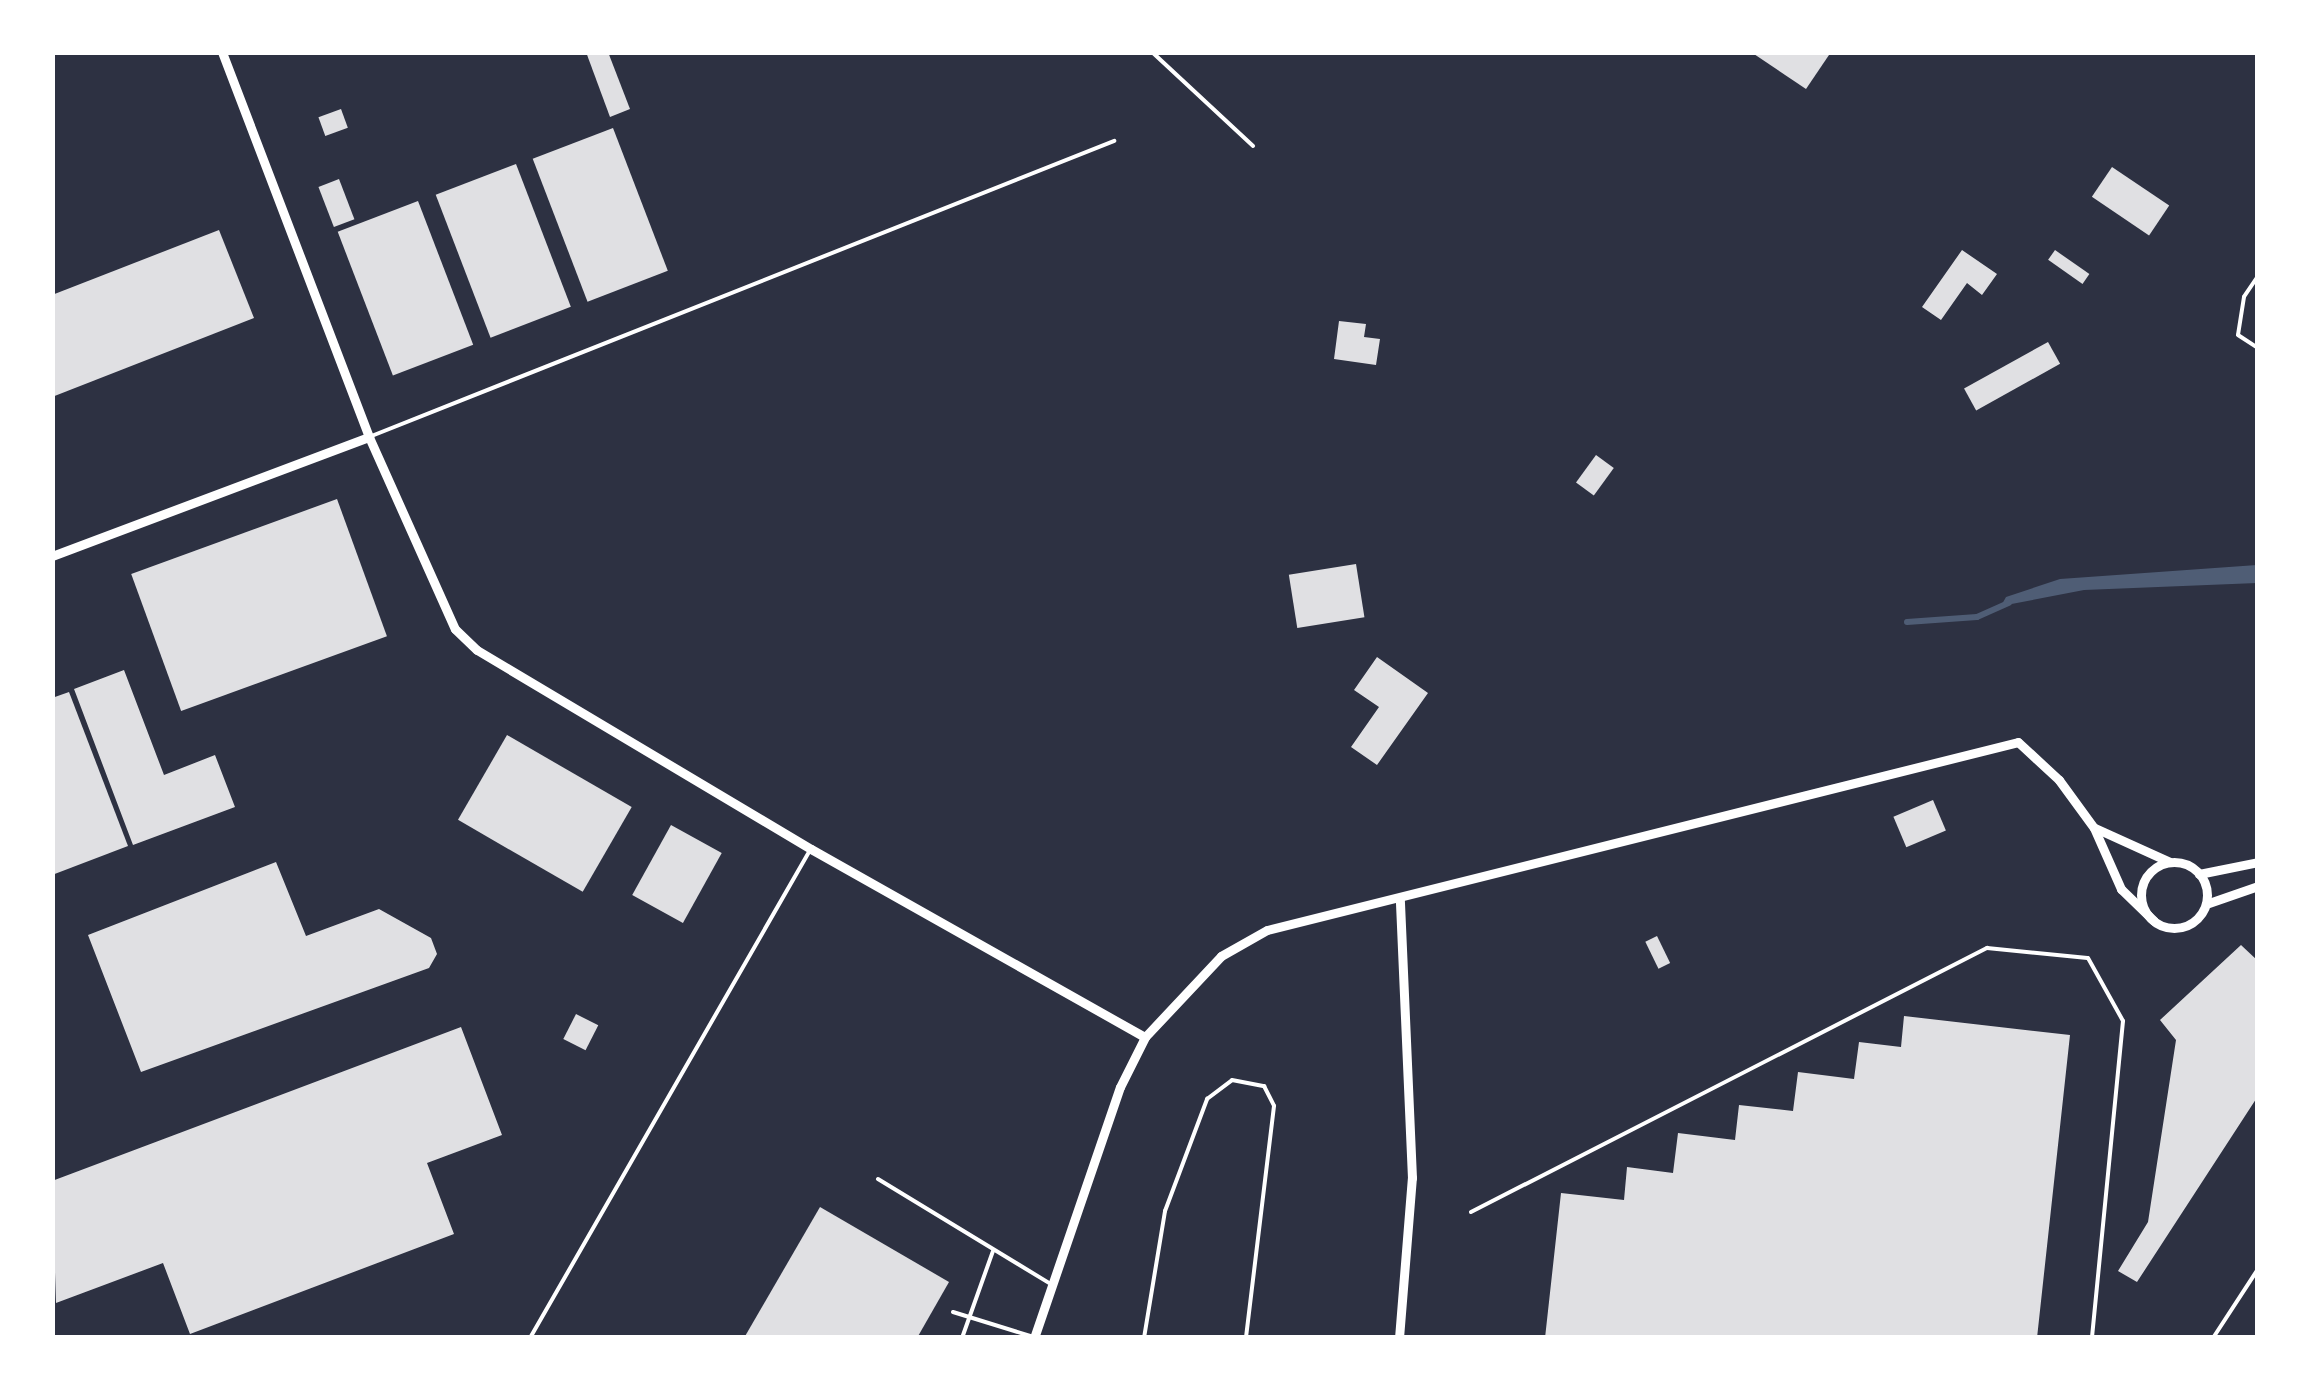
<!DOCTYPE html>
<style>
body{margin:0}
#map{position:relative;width:2310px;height:1390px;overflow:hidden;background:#2d3142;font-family:Helvetica,sans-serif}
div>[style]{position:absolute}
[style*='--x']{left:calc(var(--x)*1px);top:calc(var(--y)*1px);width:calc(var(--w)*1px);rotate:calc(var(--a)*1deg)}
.water>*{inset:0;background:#4f5d75}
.stream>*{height:6px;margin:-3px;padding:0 3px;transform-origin:3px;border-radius:3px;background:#4f5d75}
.building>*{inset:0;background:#e0e0e3;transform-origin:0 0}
.service>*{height:4px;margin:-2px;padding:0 2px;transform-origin:2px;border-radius:2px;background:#fff}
.minor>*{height:9px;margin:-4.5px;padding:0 4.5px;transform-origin:4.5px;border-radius:4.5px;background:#fff}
.minor>.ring{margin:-4.5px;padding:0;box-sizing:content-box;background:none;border:9px solid #fff;border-radius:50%}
span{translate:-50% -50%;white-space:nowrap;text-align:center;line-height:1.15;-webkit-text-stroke:10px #fff;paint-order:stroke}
.frame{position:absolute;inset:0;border:55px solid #fff;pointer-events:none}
</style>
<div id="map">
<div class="water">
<i style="clip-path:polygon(2257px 565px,2257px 583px,2084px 590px,2001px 606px,2006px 597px,2060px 579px)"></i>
</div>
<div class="stream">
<i style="--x:1907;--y:622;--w:70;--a:-4.1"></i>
<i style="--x:1977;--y:617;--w:35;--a:-24"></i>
</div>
<div class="building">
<i style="clip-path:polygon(586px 52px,608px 52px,630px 109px,610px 117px)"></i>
<i style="clip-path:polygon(1751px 52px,1831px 52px,1806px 89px)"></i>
<i style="left:341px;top:109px;width:20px;height:24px;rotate:70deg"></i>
<i style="left:613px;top:128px;width:153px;height:86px;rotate:69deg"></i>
<i style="left:516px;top:164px;width:153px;height:86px;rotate:69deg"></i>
<i style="left:2112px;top:167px;width:69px;height:36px;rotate:34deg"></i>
<i style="left:339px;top:179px;width:43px;height:22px;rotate:69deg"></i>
<i style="left:418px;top:201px;width:154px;height:86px;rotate:69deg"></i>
<i style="clip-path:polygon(219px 230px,254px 318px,52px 397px,52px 295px)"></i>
<i style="clip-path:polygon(1962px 250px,1997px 274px,1982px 295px,1967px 283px,1941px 320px,1922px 307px)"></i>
<i style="left:2055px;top:250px;width:42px;height:12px;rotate:35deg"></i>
<i style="clip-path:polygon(1339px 321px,1366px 324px,1364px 337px,1380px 339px,1376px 365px,1334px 359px)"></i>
<i style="left:2048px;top:342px;width:25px;height:96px;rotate:61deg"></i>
<i style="left:1596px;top:455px;width:22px;height:34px;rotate:36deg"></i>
<i style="left:337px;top:499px;width:146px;height:219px;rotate:70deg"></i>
<i style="left:1356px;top:564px;width:54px;height:68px;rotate:81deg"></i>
<i style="clip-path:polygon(1377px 657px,1428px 693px,1377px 765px,1351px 747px,1379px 707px,1354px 690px)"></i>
<i style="clip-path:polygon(124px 670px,164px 775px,215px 755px,235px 807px,133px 845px,74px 689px)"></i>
<i style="clip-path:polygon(69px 692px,128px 846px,52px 875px,52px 698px)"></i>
<i style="left:507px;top:735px;width:144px;height:98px;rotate:30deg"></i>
<i style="left:1933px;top:800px;width:33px;height:43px;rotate:67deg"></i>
<i style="left:671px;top:825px;width:58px;height:80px;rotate:29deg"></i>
<i style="clip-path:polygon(276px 862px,306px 936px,379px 909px,431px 938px,437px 954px,429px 968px,141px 1072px,88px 935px)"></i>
<i style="left:1657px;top:936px;width:30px;height:13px;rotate:64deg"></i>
<i style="clip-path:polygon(2241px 945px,2258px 961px,2258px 1096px,2137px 1282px,2118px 1271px,2148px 1222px,2176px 1040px,2160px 1020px)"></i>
<i style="left:576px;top:1014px;width:25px;height:28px;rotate:27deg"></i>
<i style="clip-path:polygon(1904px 1016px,2070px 1035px,2037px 1338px,1545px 1338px,1561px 1193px,1624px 1200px,1627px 1167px,1673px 1173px,1678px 1133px,1735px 1140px,1739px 1105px,1793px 1111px,1798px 1072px,1854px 1079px,1859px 1042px,1901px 1047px)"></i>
<i style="clip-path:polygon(461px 1027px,502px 1135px,427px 1163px,454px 1234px,190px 1334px,163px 1263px,56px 1303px,52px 1181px)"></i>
<i style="clip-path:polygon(820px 1207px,949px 1282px,917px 1338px,744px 1338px)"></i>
</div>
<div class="service">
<i style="--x:1152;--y:52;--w:138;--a:42.9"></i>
<i style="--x:2258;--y:276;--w:25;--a:124"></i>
<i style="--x:2244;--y:297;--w:38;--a:99"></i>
<i style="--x:2238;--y:335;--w:24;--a:33"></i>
<i style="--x:369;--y:437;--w:802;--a:-21.67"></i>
<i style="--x:878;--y:1179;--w:200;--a:31.3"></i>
<i style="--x:1471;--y:1212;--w:580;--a:-27.1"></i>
<i style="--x:1987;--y:948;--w:101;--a:5.7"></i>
<i style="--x:2088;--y:958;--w:72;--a:60.9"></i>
<i style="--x:2123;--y:1021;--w:319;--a:95.6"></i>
<i style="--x:953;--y:1312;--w:85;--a:17.2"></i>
<i style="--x:530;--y:1338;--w:560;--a:-60.14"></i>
<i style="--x:962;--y:1338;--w:92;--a:-70.4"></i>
<i style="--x:1144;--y:1338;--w:129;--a:-80.6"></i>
<i style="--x:1165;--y:1211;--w:120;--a:-69.4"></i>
<i style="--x:1207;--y:1099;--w:31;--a:-37"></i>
<i style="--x:1232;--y:1080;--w:33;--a:11"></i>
<i style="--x:1264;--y:1086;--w:22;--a:63"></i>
<i style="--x:1274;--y:1106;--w:234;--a:96.9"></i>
<i style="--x:2213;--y:1338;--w:82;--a:-56.9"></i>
</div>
<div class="minor">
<i style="--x:222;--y:52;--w:412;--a:69.1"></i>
<i style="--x:369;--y:437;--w:210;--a:65.9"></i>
<i style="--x:455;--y:629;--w:30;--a:44"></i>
<i style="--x:477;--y:650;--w:389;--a:30.8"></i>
<i style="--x:811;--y:849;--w:383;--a:29.4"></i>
<i style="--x:52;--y:556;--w:339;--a:-20.6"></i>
<i style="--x:2095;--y:828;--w:82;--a:24.4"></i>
<i class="ring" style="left:2141px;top:862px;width:57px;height:57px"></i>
<i style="--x:2199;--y:874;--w:60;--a:-11.5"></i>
<i style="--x:2206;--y:904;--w:55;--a:-19.1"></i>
<i style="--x:1034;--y:1338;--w:265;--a:-71.1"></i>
<i style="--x:1120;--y:1087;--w:56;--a:-63.4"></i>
<i style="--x:1145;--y:1037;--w:111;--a:-46.8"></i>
<i style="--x:1221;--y:956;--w:53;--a:-29.5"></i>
<i style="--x:1267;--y:930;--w:774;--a:-14.05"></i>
<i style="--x:2018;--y:742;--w:56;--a:42.8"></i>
<i style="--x:2059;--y:780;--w:59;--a:53.9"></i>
<i style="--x:2094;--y:828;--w:67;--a:66.1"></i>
<i style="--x:2121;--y:889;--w:46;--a:44.1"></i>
<i style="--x:1399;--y:1338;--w:161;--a:-85.4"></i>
<i style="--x:1412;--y:1178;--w:279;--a:-92.5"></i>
</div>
<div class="frame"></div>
</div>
